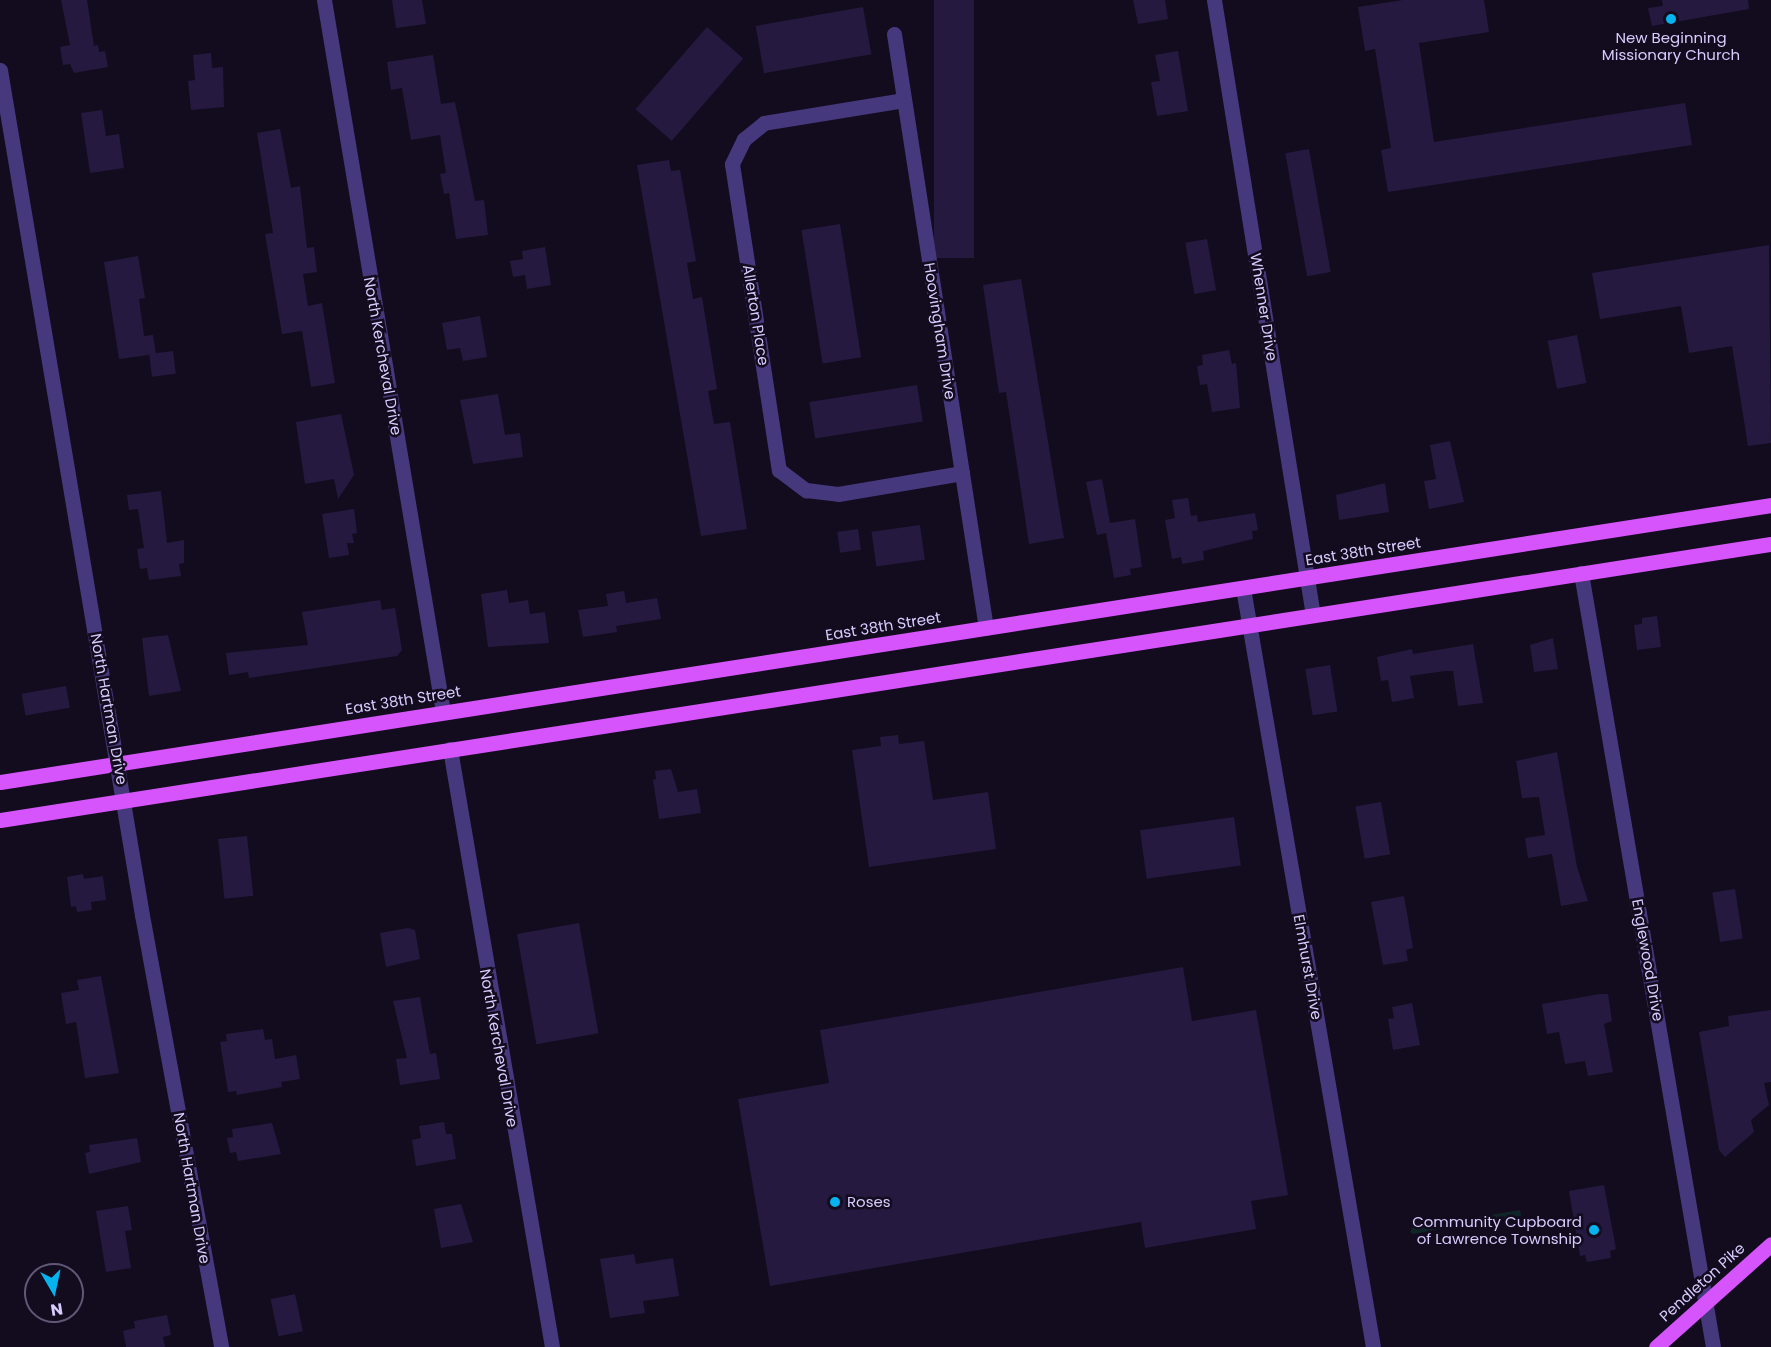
<!DOCTYPE html>
<style>
body{margin:0}
#map{position:relative;width:1771px;height:1347px;overflow:hidden;background:#120c1e;font-family:Poppins,sans-serif}
div>[style]{position:absolute}
[style*='--x']{left:calc(var(--x)*1px);top:calc(var(--y)*1px);width:calc(var(--w)*1px);rotate:calc(var(--a)*1deg)}
.green>*{inset:0;background:#102528}
.building>*{inset:0;background:#26193f;transform-origin:0 0}
.minor>*{height:15px;margin:-7.5px;padding:0 7.5px;transform-origin:7.5px;border-radius:7.5px;background:#45387c}
.major>*{height:15px;margin:-7.5px;padding:0 7.5px;transform-origin:7.5px;border-radius:7.5px;background:#d654fb}
.dots>*{width:16px;height:16px;translate:-50% -50%;box-sizing:border-box;border:3px solid #120c1e;border-radius:50%}
span{translate:-50% -50%;white-space:nowrap;text-align:center;line-height:1.15;-webkit-text-stroke:5px #120c1e;paint-order:stroke}
.poi-label{font-size:15px;color:#d8cbfe}
.left{translate:0 -50%;text-align:left}
.right{translate:-100% -50%;text-align:right}
.street-label{font-size:15px;color:#d8cbfe}
.north{position:absolute;left:24px;top:1263px;width:60px;height:60px;box-sizing:border-box;background:#120c1e;border:2px solid #615878;border-radius:50%;rotate:171deg;font-size:16px;font-weight:700;line-height:24px;text-align:center;color:#d8cbfe}
.north::after{content:'';display:block;margin:auto;width:21px;height:27px;background:#05b4ef;clip-path:polygon(50% 0,100% 100%,50% 72%,0 100%)}
</style>
<div id="map">
<div class="green">
<i style="clip-path:polygon(1520px 1210px,1521px 1216px,1413px 1234px,1410px 1232px,1412px 1228px)"></i>
</div>
<div class="building">
<i style="clip-path:polygon(61px 0,87px 0,94px 46px,98px 45px,99px 52px,105px 51px,108px 67px,74px 73px,70px 64px,63px 65px,60px 47px,70px 45px)"></i>
<i style="clip-path:polygon(392px 0,422px 0,426px 24px,396px 28px)"></i>
<i style="left:934px;top:0;width:40px;height:258px"></i>
<i style="clip-path:polygon(1133px 0,1165px 0,1168px 19px,1138px 24px)"></i>
<i style="clip-path:polygon(1403px 0,1484px 0,1489px 32px,1419px 43px,1434px 142px,1685px 103px,1692px 145px,1388px 192px,1381px 150px,1391px 148px,1375px 49px,1365px 51px,1358px 7px)"></i>
<i style="clip-path:polygon(1662px 0,1748px 0,1749px 9px,1652px 26px,1648px 8px,1663px 6px)"></i>
<i style="left:863px;top:7px;width:48px;height:109px;rotate:80deg"></i>
<i style="left:707px;top:27px;width:48px;height:109px;rotate:41deg"></i>
<i style="clip-path:polygon(1178px 51px,1188px 111px,1157px 116px,1151px 82px,1160px 81px,1155px 55px)"></i>
<i style="clip-path:polygon(211px 53px,212px 68px,223px 67px,224px 107px,191px 110px,188px 81px,195px 80px,193px 55px)"></i>
<i style="clip-path:polygon(433px 55px,441px 104px,455px 102px,475px 201px,484px 200px,488px 235px,456px 239px,449px 193px,444px 194px,440px 174px,446px 173px,440px 135px,411px 140px,402px 88px,391px 90px,387px 62px)"></i>
<i style="clip-path:polygon(102px 110px,106px 136px,119px 134px,124px 168px,90px 173px,81px 113px)"></i>
<i style="clip-path:polygon(280px 129px,291px 188px,300px 186px,307px 248px,314px 247px,317px 272px,303px 274px,308px 306px,322px 303px,335px 383px,311px 387px,302px 331px,282px 334px,265px 234px,273px 233px,257px 133px)"></i>
<i style="left:1309px;top:149px;width:125px;height:24px;rotate:80deg"></i>
<i style="clip-path:polygon(669px 160px,671px 171px,680px 170px,696px 261px,687px 263px,693px 299px,702px 297px,717px 389px,708px 391px,714px 424px,730px 422px,747px 529px,701px 536px,637px 165px)"></i>
<i style="left:840px;top:224px;width:135px;height:39px;rotate:81deg"></i>
<i style="left:1207px;top:239px;width:52px;height:22px;rotate:80deg"></i>
<i style="clip-path:polygon(1769px 245px,1771px 443px,1748px 446px,1732px 346px,1689px 353px,1681px 306px,1600px 319px,1592px 273px)"></i>
<i style="clip-path:polygon(545px 247px,551px 285px,527px 289px,525px 275px,513px 277px,510px 261px,523px 259px,522px 251px)"></i>
<i style="clip-path:polygon(138px 256px,145px 298px,139px 299px,144px 336px,153px 335px,156px 354px,119px 359px,104px 262px)"></i>
<i style="clip-path:polygon(1021px 279px,1064px 538px,1029px 544px,1006px 392px,999px 393px,983px 285px)"></i>
<i style="clip-path:polygon(480px 316px,487px 357px,463px 361px,460px 348px,447px 350px,442px 323px)"></i>
<i style="left:1577px;top:335px;width:49px;height:30px;rotate:79deg"></i>
<i style="clip-path:polygon(1229px 350px,1232px 364px,1236px 363px,1240px 408px,1212px 412px,1207px 384px,1200px 385px,1197px 366px,1203px 365px,1202px 355px)"></i>
<i style="left:173px;top:351px;width:23px;height:24px;rotate:83deg"></i>
<i style="left:917px;top:385px;width:37px;height:109px;rotate:81deg"></i>
<i style="clip-path:polygon(498px 394px,505px 435px,520px 433px,523px 457px,473px 464px,460px 400px)"></i>
<i style="clip-path:polygon(341px 414px,354px 475px,338px 499px,334px 479px,305px 484px,296px 422px)"></i>
<i style="clip-path:polygon(1450px 441px,1464px 502px,1429px 509px,1424px 481px,1436px 479px,1430px 445px)"></i>
<i style="clip-path:polygon(1102px 479px,1110px 523px,1135px 519px,1142px 567px,1130px 569px,1131px 575px,1114px 578px,1106px 533px,1097px 535px,1086px 482px)"></i>
<i style="clip-path:polygon(1385px 483px,1389px 512px,1339px 520px,1336px 495px)"></i>
<i style="clip-path:polygon(161px 491px,167px 543px,184px 540px,184px 563px,179px 564px,181px 576px,149px 580px,147px 568px,140px 569px,137px 549px,144px 548px,138px 509px,129px 510px,127px 495px)"></i>
<i style="clip-path:polygon(1188px 498px,1191px 516px,1197px 515px,1198px 522px,1255px 513px,1258px 530px,1252px 531px,1253px 539px,1203px 551px,1204px 560px,1182px 564px,1181px 557px,1172px 559px,1165px 520px,1175px 518px,1172px 500px)"></i>
<i style="clip-path:polygon(354px 509px,357px 533px,352px 534px,354px 543px,347px 543px,349px 555px,329px 558px,322px 514px)"></i>
<i style="left:920px;top:525px;width:35px;height:49px;rotate:82deg"></i>
<i style="left:858px;top:529px;width:21px;height:21px;rotate:82deg"></i>
<i style="clip-path:polygon(507px 590px,509px 603px,528px 600px,530px 614px,545px 612px,549px 643px,488px 647px,481px 594px)"></i>
<i style="clip-path:polygon(624px 591px,626px 603px,657px 598px,661px 619px,616px 626px,617px 632px,583px 637px,578px 610px,608px 606px,606px 594px)"></i>
<i style="clip-path:polygon(380px 600px,382px 610px,395px 608px,402px 650px,397px 656px,249px 678px,248px 672px,229px 675px,226px 653px,308px 645px,302px 612px)"></i>
<i style="clip-path:polygon(1657px 616px,1661px 647px,1637px 650px,1634px 625px,1642px 624px,1642px 618px)"></i>
<i style="clip-path:polygon(168px 635px,181px 691px,149px 696px,142px 638px)"></i>
<i style="clip-path:polygon(1553px 638px,1558px 669px,1534px 672px,1530px 645px)"></i>
<i style="clip-path:polygon(1473px 644px,1483px 703px,1458px 706px,1453px 671px,1445px 671px,1410px 676px,1414px 698px,1392px 702px,1388px 680px,1381px 681px,1377px 657px,1412px 649px,1413px 654px)"></i>
<i style="left:1330px;top:665px;width:47px;height:25px;rotate:81deg"></i>
<i style="left:66px;top:686px;width:22px;height:45px;rotate:80deg"></i>
<i style="clip-path:polygon(898px 735px,899px 744px,924px 741px,933px 800px,988px 792px,996px 849px,869px 867px,852px 750px,881px 746px,880px 737px)"></i>
<i style="clip-path:polygon(1557px 752px,1577px 867px,1588px 901px,1561px 906px,1552px 854px,1528px 858px,1525px 838px,1545px 835px,1539px 797px,1522px 798px,1516px 761px)"></i>
<i style="clip-path:polygon(671px 769px,678px 792px,697px 789px,701px 813px,659px 819px,653px 780px,656px 779px,655px 771px)"></i>
<i style="left:1381px;top:802px;width:53px;height:26px;rotate:80deg"></i>
<i style="left:1234px;top:817px;width:49px;height:95px;rotate:82deg"></i>
<i style="left:247px;top:836px;width:60px;height:29px;rotate:84deg"></i>
<i style="clip-path:polygon(83px 874px,84px 879px,103px 876px,106px 900px,91px 902px,92px 910px,77px 912px,76px 906px,71px 907px,67px 877px)"></i>
<i style="left:1735px;top:889px;width:50px;height:23px;rotate:81deg"></i>
<i style="clip-path:polygon(1404px 896px,1413px 948px,1406px 950px,1408px 961px,1383px 965px,1371px 902px)"></i>
<i style="left:579px;top:923px;width:112px;height:63px;rotate:80deg"></i>
<i style="clip-path:polygon(408px 928px,415px 930px,420px 959px,386px 967px,380px 933px)"></i>
<i style="clip-path:polygon(1183px 967px,1192px 1021px,1256px 1010px,1288px 1195px,1251px 1201px,1256px 1229px,1145px 1248px,1141px 1222px,770px 1286px,738px 1099px,829px 1083px,820px 1030px)"></i>
<i style="clip-path:polygon(101px 976px,119px 1073px,85px 1078px,76px 1022px,66px 1024px,61px 993px,79px 990px,77px 980px)"></i>
<i style="clip-path:polygon(1600px 994px,1608px 994px,1612px 1021px,1604px 1024px,1613px 1072px,1588px 1076px,1585px 1061px,1565px 1064px,1559px 1032px,1547px 1034px,1542px 1004px)"></i>
<i style="clip-path:polygon(420px 997px,430px 1054px,436px 1053px,440px 1079px,400px 1085px,396px 1059px,407px 1058px,393px 1001px)"></i>
<i style="clip-path:polygon(1412px 1003px,1420px 1045px,1393px 1050px,1388px 1019px,1394px 1018px,1392px 1007px)"></i>
<i style="clip-path:polygon(1771px 1010px,1771px 1082px,1764px 1083px,1769px 1105px,1751px 1120px,1754px 1132px,1725px 1157px,1719px 1150px,1699px 1032px,1729px 1026px,1728px 1016px)"></i>
<i style="clip-path:polygon(263px 1029px,265px 1040px,272px 1039px,275px 1059px,296px 1055px,300px 1079px,281px 1082px,282px 1087px,237px 1095px,236px 1091px,228px 1092px,220px 1042px,227px 1041px,226px 1034px)"></i>
<i style="clip-path:polygon(444px 1122px,446px 1134px,452px 1134px,456px 1159px,416px 1166px,412px 1140px,421px 1138px,419px 1126px)"></i>
<i style="clip-path:polygon(272px 1123px,281px 1154px,238px 1161px,236px 1152px,230px 1153px,227px 1138px,233px 1137px,232px 1129px)"></i>
<i style="clip-path:polygon(137px 1138px,141px 1162px,89px 1174px,85px 1153px,90px 1152px,89px 1145px)"></i>
<i style="clip-path:polygon(1604px 1185px,1616px 1249px,1610px 1251px,1611px 1258px,1587px 1262px,1585px 1255px,1580px 1256px,1569px 1191px)"></i>
<i style="clip-path:polygon(461px 1204px,473px 1242px,441px 1248px,434px 1209px)"></i>
<i style="clip-path:polygon(128px 1206px,132px 1230px,125px 1231px,131px 1268px,106px 1272px,96px 1211px)"></i>
<i style="clip-path:polygon(634px 1254px,636px 1264px,673px 1258px,679px 1296px,643px 1301px,645px 1313px,610px 1318px,600px 1259px)"></i>
<i style="left:295px;top:1294px;width:38px;height:25px;rotate:78deg"></i>
<i style="clip-path:polygon(167px 1315px,171px 1335px,163px 1337px,165px 1347px,126px 1347px,123px 1331px,135px 1328px,134px 1321px)"></i>
</div>
<div class="minor">
<i style="--x:324;--y:0;--w:722;--a:80.51"></i>
<i style="--x:1214;--y:0;--w:623;--a:80.86"></i>
<i style="--x:894;--y:34;--w:601;--a:81.2"></i>
<i style="--x:0;--y:70;--w:857;--a:80.46"></i>
<i style="--x:142;--y:915;--w:439;--a:79.6"></i>
<i style="--x:904;--y:100;--w:142;--a:170.7"></i>
<i style="--x:764;--y:123;--w:26;--a:141"></i>
<i style="--x:744;--y:139;--w:28;--a:116"></i>
<i style="--x:732;--y:164;--w:310;--a:81.3"></i>
<i style="--x:779;--y:470;--w:34;--a:37"></i>
<i style="--x:806;--y:490;--w:32;--a:7"></i>
<i style="--x:838;--y:494;--w:126;--a:-9.6"></i>
<i style="--x:1581;--y:573;--w:785;--a:80.32"></i>
<i style="--x:1243;--y:588;--w:770;--a:80.28"></i>
<i style="--x:450;--y:749;--w:607;--a:80.32"></i>
</div>
<div class="major">
<i style="--x:0;--y:782;--w:1793;--a:-8.89"></i>
<i style="--x:0;--y:820;--w:1792;--a:-8.86"></i>
<i style="--x:1656;--y:1347;--w:154;--a:-41.8"></i>
</div>
<div class="dots">
<i style="left:1671px;top:19px;background:#05b4ef"></i>
<i style="left:835px;top:1202px;background:#05b4ef"></i>
<i style="left:1594px;top:1230px;background:#05b4ef"></i>
</div>
<div class="poi-label">
<span style="left:1671px;top:46px">New Beginning<br>Missionary Church</span>
<span class="left" style="left:847px;top:1202px">Roses</span>
<span class="right" style="left:1582px;top:1230px">Community Cupboard<br>of Lawrence Township</span>
</div>
<div class="street-label">
<span style="left:1264px;top:307px;rotate:81deg">Whenner Drive</span>
<span style="left:756px;top:315px;rotate:81deg">Allerton Place</span>
<span style="left:940px;top:331px;rotate:81deg">Hoovingham Drive</span>
<span style="left:383px;top:356px;rotate:80deg">North Kercheval Drive</span>
<span style="left:1363px;top:551px;rotate:-9deg">East 38th Street</span>
<span style="left:883px;top:626px;rotate:-9deg">East 38th Street</span>
<span style="left:403px;top:700px;rotate:-9deg">East 38th Street</span>
<span style="left:109px;top:709px;rotate:80deg">North Hartman Drive</span>
<span style="left:1648px;top:960px;rotate:80deg">Englewood Drive</span>
<span style="left:1308px;top:967px;rotate:80deg">Elmhurst Drive</span>
<span style="left:499px;top:1048px;rotate:80deg">North Kercheval Drive</span>
<span style="left:192px;top:1188px;rotate:80deg">North Hartman Drive</span>
<span style="left:1702px;top:1282px;rotate:-42deg">Pendleton Pike</span>
</div>
<div class="north">N</div>
</div>
